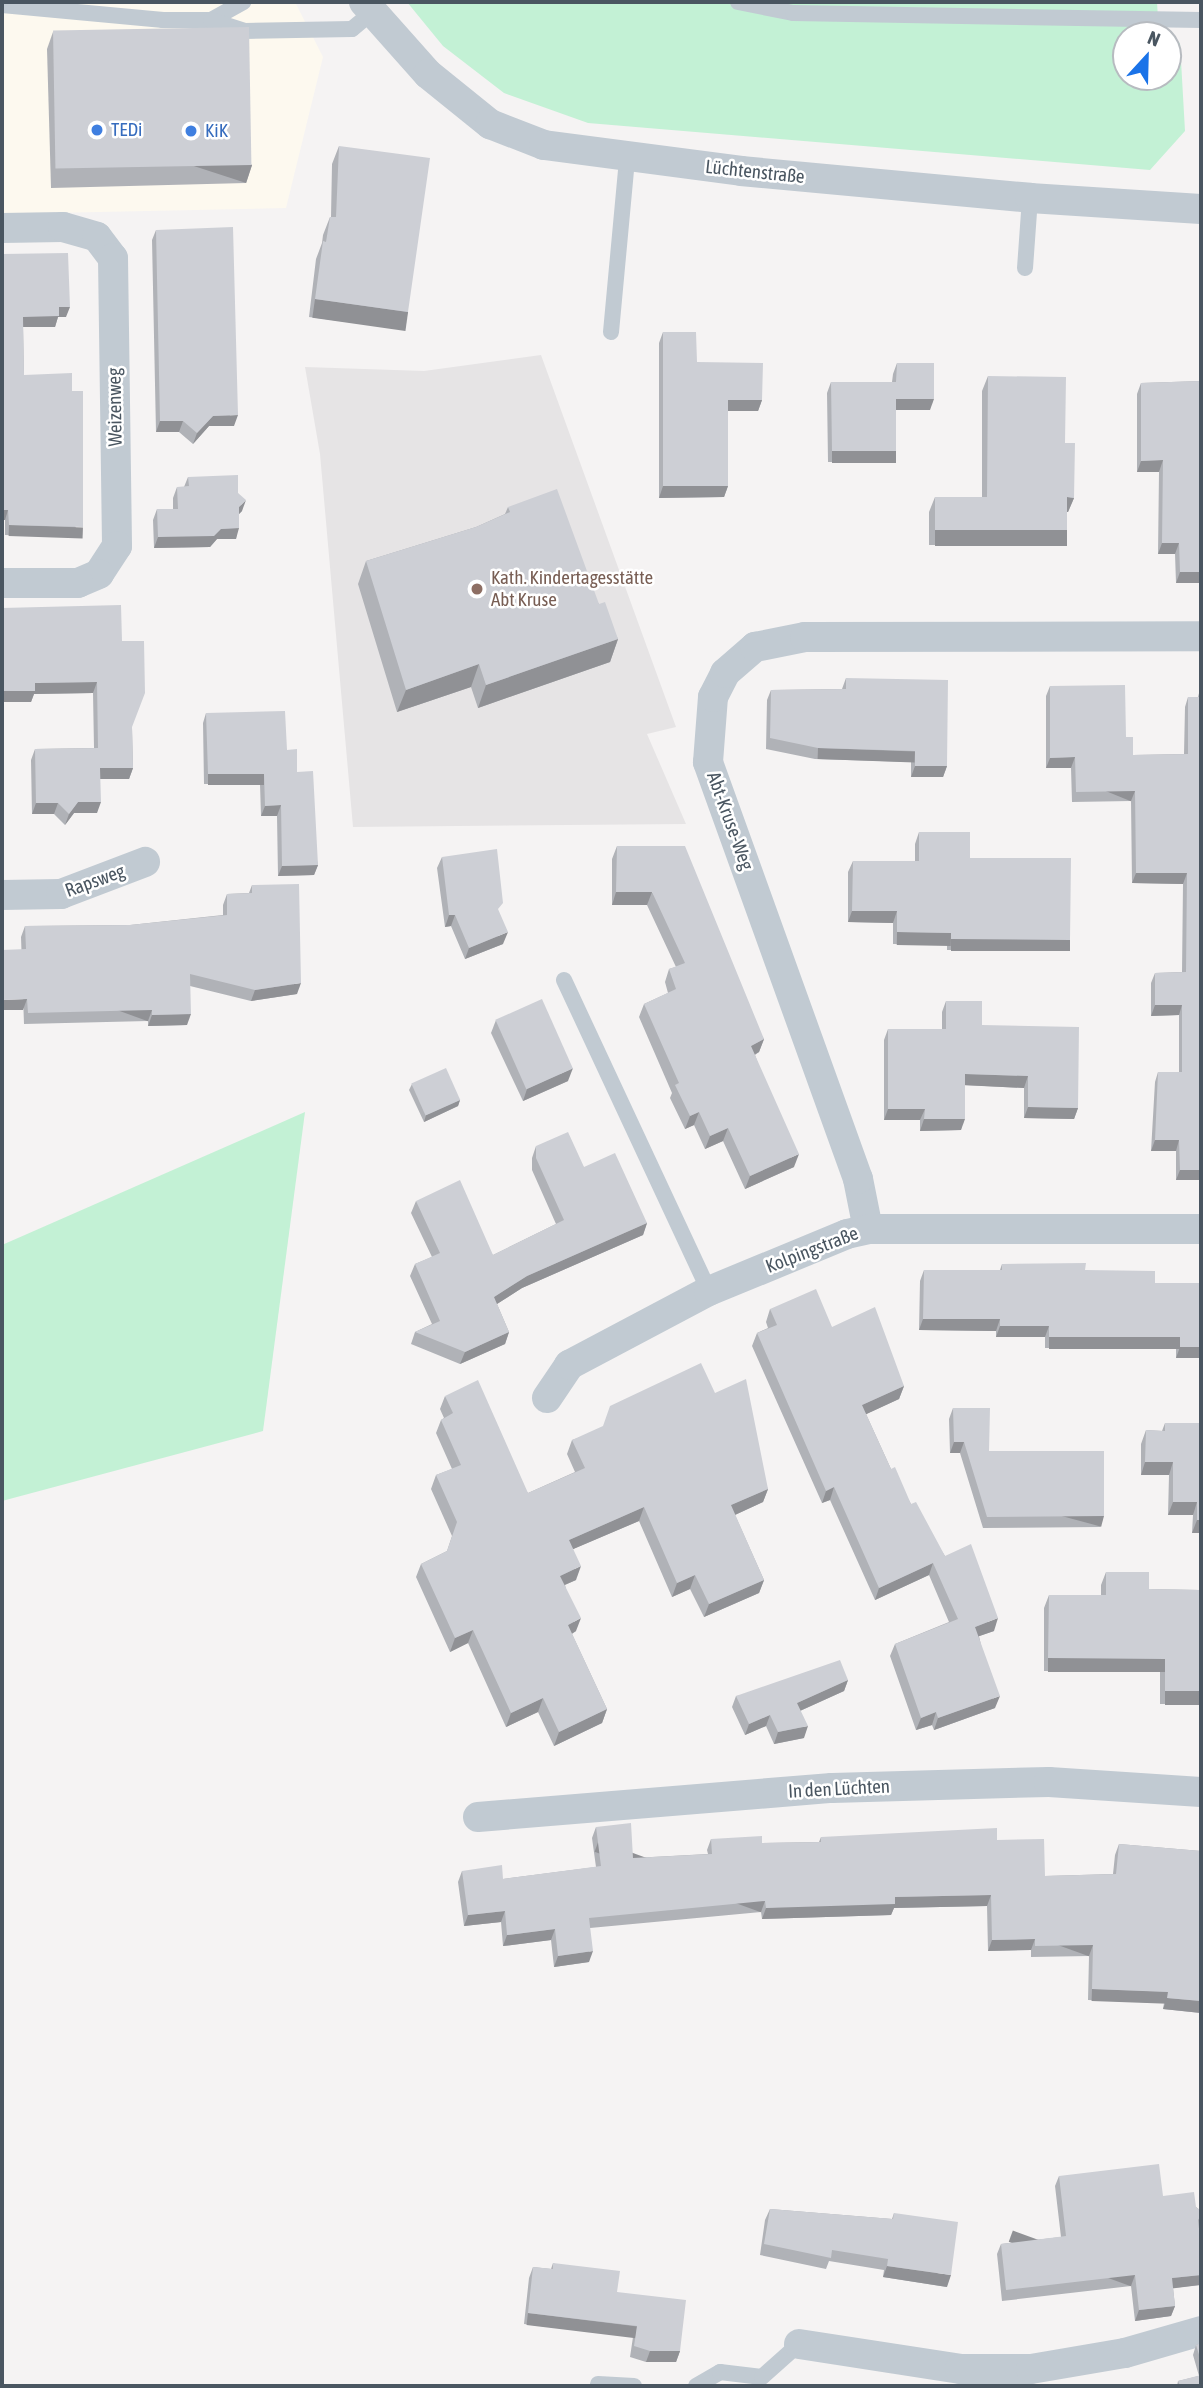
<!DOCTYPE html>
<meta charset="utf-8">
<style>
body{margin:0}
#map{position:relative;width:1203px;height:2388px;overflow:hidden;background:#f5f3f3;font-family:"Asap Condensed",sans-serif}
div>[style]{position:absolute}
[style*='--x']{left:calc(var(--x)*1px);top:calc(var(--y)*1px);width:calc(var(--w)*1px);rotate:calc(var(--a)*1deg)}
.commercial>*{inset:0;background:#fdf9ef}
.education>*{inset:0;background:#e6e4e5}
.green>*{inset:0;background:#c3f1d5}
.lane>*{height:16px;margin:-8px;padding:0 8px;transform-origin:8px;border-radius:8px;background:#c1cad2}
.street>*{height:30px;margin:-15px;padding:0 15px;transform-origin:15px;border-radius:15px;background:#c1cad2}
.wall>*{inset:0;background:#b0b2b7}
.shaded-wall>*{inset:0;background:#909195;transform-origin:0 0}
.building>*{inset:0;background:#cdcfd5;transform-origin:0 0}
.dots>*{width:19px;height:19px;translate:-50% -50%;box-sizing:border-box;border:4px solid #fff;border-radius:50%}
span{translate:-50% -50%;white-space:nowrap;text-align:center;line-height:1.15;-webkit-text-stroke:5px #fff;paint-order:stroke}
.shop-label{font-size:19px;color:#366cbe}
.left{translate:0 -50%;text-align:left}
.street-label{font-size:19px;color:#4a5661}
.education-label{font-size:19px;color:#785e54}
.frame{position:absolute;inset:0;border:4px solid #4a5661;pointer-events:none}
.north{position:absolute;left:1112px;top:21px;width:70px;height:70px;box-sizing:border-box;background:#fff;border:2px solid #b7bbc0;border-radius:50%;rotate:22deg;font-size:19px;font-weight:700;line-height:28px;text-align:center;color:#4a5661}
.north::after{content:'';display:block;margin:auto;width:24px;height:32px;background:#1a73e8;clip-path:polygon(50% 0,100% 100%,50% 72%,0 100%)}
</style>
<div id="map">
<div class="commercial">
<i style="clip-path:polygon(2px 2px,295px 2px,323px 57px,286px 208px,2px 214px)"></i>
</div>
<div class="education">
<i style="clip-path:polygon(541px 355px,676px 727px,647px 734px,686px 824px,353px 827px,320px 454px,305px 367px,424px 371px)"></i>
</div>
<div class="green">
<i style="clip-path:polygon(407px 2px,1157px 2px,1159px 35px,1126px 35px,1126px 77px,1168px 77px,1168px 42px,1180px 43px,1185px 131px,1150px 170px,588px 123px,504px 93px,443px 46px)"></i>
<i style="clip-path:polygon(305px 1112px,263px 1431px,2px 1501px,2px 1245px)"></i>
</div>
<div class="lane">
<i style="--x:738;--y:2;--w:56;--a:11.3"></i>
<i style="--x:793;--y:13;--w:408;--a:1"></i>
<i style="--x:2;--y:5;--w:162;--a:5.3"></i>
<i style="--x:163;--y:20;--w:48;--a:0"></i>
<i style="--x:211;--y:20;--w:37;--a:-29"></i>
<i style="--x:211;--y:20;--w:36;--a:18"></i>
<i style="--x:245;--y:31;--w:107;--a:-1.1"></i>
<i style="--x:352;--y:29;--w:26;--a:-40"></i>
<i style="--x:1025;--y:268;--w:70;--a:-85.9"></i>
<i style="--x:611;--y:332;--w:174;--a:-84.7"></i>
<i style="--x:564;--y:980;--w:343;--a:65"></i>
<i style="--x:598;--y:2384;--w:36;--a:3"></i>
<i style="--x:696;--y:2386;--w:28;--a:-30"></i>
<i style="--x:720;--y:2372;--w:42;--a:6.8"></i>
<i style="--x:762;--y:2377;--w:50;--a:-41.7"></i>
</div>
<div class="street">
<i style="--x:364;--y:2;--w:96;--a:48.4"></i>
<i style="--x:428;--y:74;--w:80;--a:38.9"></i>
<i style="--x:490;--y:124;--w:58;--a:21.3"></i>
<i style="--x:544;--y:145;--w:199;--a:7.5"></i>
<i style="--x:741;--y:171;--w:290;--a:5.3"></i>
<i style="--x:1030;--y:198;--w:171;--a:3.7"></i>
<i style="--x:2;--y:228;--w:61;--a:-0.9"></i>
<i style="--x:63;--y:227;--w:35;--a:16"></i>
<i style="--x:97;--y:237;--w:26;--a:53"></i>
<i style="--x:113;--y:258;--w:288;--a:89.2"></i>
<i style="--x:117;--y:546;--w:33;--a:123"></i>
<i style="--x:99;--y:574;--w:23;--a:157"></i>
<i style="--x:78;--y:583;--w:76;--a:180"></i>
<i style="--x:2;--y:895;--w:59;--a:-1"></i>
<i style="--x:61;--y:894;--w:90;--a:-20.9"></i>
<i style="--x:868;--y:1229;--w:51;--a:-101.3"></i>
<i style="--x:858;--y:1179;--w:443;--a:-109.8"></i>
<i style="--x:708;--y:762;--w:65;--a:-85.6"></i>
<i style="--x:713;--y:697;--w:27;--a:-63"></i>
<i style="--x:725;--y:673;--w:40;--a:-41"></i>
<i style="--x:755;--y:647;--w:51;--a:-11.3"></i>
<i style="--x:805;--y:637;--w:396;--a:-0.1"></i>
<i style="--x:547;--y:1398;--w:40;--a:-56"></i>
<i style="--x:569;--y:1365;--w:158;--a:-27.9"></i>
<i style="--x:709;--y:1291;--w:149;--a:-22.4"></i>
<i style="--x:847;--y:1234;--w:22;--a:-13"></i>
<i style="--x:868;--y:1229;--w:333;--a:0"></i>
<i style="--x:478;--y:1817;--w:355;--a:-4.7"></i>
<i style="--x:832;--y:1788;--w:217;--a:-1.6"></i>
<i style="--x:1049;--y:1782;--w:152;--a:3.8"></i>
<i style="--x:799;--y:2344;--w:163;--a:8.8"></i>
<i style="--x:960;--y:2369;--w:71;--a:0"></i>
<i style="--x:1031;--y:2369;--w:95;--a:-9.7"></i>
<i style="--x:1125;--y:2353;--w:79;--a:-16.1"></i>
</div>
<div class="wall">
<i style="clip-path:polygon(53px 32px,252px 165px,246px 183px,51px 188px,47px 49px)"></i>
<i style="clip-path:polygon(339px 146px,408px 312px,401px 329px,309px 317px,316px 259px,322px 243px,323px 235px,330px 217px,331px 217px,332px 164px)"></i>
<i style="clip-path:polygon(156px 230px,234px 426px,209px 426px,193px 444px,179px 432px,156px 432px,152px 240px)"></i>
<i style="clip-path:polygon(2px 254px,66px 317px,58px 317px,55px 327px,23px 327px,24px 375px,79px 537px,5px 535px,5px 520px,2px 520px)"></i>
<i style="clip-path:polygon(663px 332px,697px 362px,762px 400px,758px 411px,728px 411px,728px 486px,724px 497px,659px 498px,659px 343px)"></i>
<i style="clip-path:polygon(897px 363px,930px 410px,896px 410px,892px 462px,828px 462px,827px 393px,831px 382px,892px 382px,893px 374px)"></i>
<i style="clip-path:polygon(988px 376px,1065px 443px,1074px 498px,1068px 512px,1067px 512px,1061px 545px,929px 545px,929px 512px,935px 497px,982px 497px,982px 391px)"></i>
<i style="clip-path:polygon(1201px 381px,1201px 583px,1176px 583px,1175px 554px,1158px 554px,1159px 472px,1137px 472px,1137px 394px,1141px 383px)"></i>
<i style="clip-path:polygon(188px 477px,238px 493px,242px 511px,239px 514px,236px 539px,217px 539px,210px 547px,154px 548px,153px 520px,157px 509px,173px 509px,173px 498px,177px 487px,184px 487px)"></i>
<i style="clip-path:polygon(508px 507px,599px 604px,618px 639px,610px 662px,478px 708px,471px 687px,397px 712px,358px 584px,366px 561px,476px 527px,505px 514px)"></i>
<i style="clip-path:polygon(122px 641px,132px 728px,133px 768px,129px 779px,100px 779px,97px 813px,74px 813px,65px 825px,54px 814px,32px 814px,31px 760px,35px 749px,94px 748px,93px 693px,34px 694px,31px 702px,2px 702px)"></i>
<i style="clip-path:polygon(846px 678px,947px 766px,943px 777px,911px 777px,911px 762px,815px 759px,766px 749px,767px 700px,771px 690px,842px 689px)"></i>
<i style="clip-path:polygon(1201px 685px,1201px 1180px,1176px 1180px,1176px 1151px,1151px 1151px,1155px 1082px,1158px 1072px,1179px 1072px,1179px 1015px,1151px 1016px,1151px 983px,1155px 973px,1182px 972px,1183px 884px,1132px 883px,1131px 801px,1072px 802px,1071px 768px,1046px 768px,1046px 696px,1050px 686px,1126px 737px,1133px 755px,1184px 754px,1185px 707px,1188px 697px,1198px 697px)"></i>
<i style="clip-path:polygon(206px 713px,287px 750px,297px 772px,318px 865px,314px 875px,278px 876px,277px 816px,261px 816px,260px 784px,204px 784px,203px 723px)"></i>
<i style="clip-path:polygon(919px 832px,970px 858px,1066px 951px,947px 950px,947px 945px,893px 944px,893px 923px,848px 922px,848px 872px,853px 861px,915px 861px,915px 844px)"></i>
<i style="clip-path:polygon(617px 846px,764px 1039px,759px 1052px,755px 1055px,794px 1167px,745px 1189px,723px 1141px,705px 1149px,694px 1125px,685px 1129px,670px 1098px,672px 1093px,639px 1017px,644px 1004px,668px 993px,665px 982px,669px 969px,676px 967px,647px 905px,612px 905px,612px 859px)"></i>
<i style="clip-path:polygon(442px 857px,503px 944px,465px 959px,451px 926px,445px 927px,437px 868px)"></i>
<i style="clip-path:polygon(252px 885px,297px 994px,251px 1001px,190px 986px,187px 1025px,148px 1026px,148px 1021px,24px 1024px,21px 937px,25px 926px,130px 925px,223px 915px,223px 905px,227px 894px,249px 893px)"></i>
<i style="clip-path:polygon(946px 1001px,982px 1025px,1078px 1108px,1074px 1119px,1024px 1118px,1024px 1088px,965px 1085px,961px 1130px,920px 1131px,920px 1120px,884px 1120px,884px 1040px,888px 1029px,942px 1029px,942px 1012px)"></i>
<i style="clip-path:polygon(496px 1020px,568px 1081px,523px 1101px,491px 1033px)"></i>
<i style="clip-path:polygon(412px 1084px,460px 1100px,458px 1106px,424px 1122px,409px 1090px)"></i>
<i style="clip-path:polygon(536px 1146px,584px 1167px,647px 1223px,643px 1235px,522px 1288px,497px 1304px,509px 1332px,505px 1344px,460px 1364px,411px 1344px,415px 1332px,432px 1324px,410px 1276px,415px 1264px,432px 1257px,411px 1213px,416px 1201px,493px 1255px,556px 1224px,532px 1170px,532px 1158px)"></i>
<i style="clip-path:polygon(1002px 1264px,1085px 1270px,1155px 1283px,1201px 1358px,1176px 1358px,1176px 1348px,1045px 1348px,1045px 1337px,996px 1337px,996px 1331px,919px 1330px,920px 1281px,924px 1270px,1000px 1270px)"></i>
<i style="clip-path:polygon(770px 1309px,832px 1327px,904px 1386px,899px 1399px,866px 1414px,891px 1469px,911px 1504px,994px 1631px,979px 1636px,995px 1708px,934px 1730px,932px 1725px,916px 1730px,890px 1656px,895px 1644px,949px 1622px,929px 1575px,875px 1600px,830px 1500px,822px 1503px,752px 1346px,757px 1333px,768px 1328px,766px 1322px)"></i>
<i style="clip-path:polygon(715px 1393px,768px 1489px,763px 1502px,735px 1515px,764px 1580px,759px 1593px,704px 1617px,690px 1589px,672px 1597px,639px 1521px,573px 1549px,576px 1580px,565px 1585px,576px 1631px,572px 1634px,607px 1709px,602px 1723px,554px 1746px,538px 1712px,506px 1727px,468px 1643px,450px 1652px,416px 1577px,421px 1564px,447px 1551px,452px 1536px,431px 1489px,436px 1475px,452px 1469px,436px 1433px,441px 1420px,444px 1418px,440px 1409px,445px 1396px,528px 1493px,575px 1472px,567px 1454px,572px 1440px)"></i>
<i style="clip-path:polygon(953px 1408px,989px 1451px,1101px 1527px,983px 1528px,960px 1453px,950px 1453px,949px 1419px)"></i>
<i style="clip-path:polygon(1165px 1423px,1201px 1423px,1201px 1704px,1160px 1704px,1160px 1672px,1044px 1671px,1044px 1608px,1049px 1595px,1101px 1595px,1101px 1585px,1106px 1572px,1149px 1589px,1199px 1590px,1200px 1533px,1192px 1533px,1193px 1515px,1168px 1515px,1169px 1475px,1141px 1475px,1141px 1444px,1146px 1430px,1162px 1431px)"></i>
<i style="clip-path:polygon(848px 1680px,844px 1691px,800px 1711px,804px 1738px,774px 1744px,766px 1726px,745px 1735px,732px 1707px,736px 1696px)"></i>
<i style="clip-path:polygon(596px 1827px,633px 1858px,708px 1854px,707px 1850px,711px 1839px,762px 1843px,819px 1842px,821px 1837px,997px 1840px,1045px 1876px,1113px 1874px,1115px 1855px,1119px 1844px,1201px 1851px,1201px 2013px,1163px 2009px,1164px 2003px,1088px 2000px,1089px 1956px,1031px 1957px,1031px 1950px,988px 1951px,987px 1906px,894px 1908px,891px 1915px,762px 1919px,761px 1912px,590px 1928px,589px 1962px,554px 1967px,551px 1940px,503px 1946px,501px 1922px,464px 1926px,458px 1882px,462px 1871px,503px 1879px,596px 1867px,592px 1838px)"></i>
<i style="clip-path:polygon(1059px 2176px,1163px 2196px,1196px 2207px,1201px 2211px,1201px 2220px,1199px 2225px,1201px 2246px,1201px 2282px,1200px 2285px,1173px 2288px,1175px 2306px,1171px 2316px,1135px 2321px,1131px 2286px,1002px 2301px,997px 2254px,1001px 2244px,1061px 2237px,1055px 2186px)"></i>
<i style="clip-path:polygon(770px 2209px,892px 2219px,894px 2213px,947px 2287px,883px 2277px,884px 2270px,829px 2261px,826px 2269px,760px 2255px,765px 2220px)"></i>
<i style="clip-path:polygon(553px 2263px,617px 2292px,680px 2351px,676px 2362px,646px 2362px,630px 2357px,633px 2337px,524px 2324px,529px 2278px,533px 2267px,551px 2269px)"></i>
<i style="clip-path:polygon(1201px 2343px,1201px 2386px,1177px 2386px,1178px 2381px,1199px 2376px,1193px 2355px,1196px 2345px)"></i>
</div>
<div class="shaded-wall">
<i style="left:252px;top:165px;width:19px;height:195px;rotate:108deg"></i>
<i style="left:315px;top:299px;width:94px;height:19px;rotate:8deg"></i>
<i style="clip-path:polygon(59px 307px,70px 307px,66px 317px,58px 317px,55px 327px,19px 327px,23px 317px)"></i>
<i style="clip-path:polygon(896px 399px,934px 399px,930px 410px,892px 410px)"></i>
<i style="clip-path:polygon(728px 400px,762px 400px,758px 411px,724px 411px)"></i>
<i style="clip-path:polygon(238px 415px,234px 426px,209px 426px,193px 444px,197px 433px,213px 416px)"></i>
<i style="clip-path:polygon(160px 421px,183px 421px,179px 432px,156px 432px)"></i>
<i style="left:832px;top:451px;width:64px;height:12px"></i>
<i style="clip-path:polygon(1163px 460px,1159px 472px,1137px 472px,1141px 461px)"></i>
<i style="clip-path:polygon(663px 486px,728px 486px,724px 497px,659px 498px)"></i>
<i style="clip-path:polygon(1067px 497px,1074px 498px,1068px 512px,1061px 512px)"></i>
<i style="clip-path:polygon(246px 500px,242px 511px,235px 518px,239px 507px)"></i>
<i style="clip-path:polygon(2px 510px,8px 510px,5px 520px,2px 520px)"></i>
<i style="left:9px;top:525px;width:74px;height:11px;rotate:2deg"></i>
<i style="clip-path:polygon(239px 528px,236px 539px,217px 539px,210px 547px,154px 548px,158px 537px,221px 529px)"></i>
<i style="left:935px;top:530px;width:132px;height:16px"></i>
<i style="clip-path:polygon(1162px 543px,1179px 543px,1175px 554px,1158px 554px)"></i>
<i style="clip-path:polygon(1180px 572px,1201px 572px,1201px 583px,1176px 583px)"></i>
<i style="clip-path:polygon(618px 639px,610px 662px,478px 708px,486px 685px)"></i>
<i style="clip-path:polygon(479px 664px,471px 687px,397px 712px,406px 690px)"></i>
<i style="clip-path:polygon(97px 682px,93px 693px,34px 694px,31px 702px,2px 702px,2px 691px,35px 683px)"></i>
<i style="left:818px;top:748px;width:97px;height:11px;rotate:2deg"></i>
<i style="clip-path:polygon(1075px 757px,1071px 768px,1046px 768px,1050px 758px)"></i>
<i style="clip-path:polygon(915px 766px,947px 766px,943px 777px,911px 777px)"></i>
<i style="clip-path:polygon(100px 768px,133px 768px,129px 779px,96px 779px)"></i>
<i style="left:208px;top:774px;width:56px;height:11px"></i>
<i style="left:1135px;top:791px;width:11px;height:59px;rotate:112deg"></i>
<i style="clip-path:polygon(78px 802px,101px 802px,97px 813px,74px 813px,65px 825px,69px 814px)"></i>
<i style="clip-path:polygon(36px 803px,58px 803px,54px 814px,32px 814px)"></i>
<i style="clip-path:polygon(281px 805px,277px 816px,261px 816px,265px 806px)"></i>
<i style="clip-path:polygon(318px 865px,314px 875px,278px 876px,282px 866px)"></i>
<i style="clip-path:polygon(1136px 873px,1187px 873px,1183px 884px,1132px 883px)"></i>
<i style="clip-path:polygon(616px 892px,652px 892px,647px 905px,612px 905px)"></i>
<i style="clip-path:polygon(852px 911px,897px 911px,893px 923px,848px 922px)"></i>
<i style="clip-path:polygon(449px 915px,455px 915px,451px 926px,445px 927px)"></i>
<i style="clip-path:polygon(508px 932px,503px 944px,465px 959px,469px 948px)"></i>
<i style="left:897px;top:932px;width:54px;height:13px;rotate:1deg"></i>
<i style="left:951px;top:939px;width:119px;height:12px"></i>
<i style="clip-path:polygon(301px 983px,297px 994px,251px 1001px,255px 990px)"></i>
<i style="clip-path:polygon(27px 999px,23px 1010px,2px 1010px,2px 1000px)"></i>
<i style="clip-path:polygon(1155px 1005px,1182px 1005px,1179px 1015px,1151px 1016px)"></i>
<i style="left:152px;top:1010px;width:12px;height:124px;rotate:110deg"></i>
<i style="clip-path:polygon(191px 1014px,187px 1025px,148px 1026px,152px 1015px)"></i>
<i style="clip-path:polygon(764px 1039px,759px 1052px,746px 1059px,751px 1046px)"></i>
<i style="clip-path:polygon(573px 1068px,568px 1081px,523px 1101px,527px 1089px)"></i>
<i style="clip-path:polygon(965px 1074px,1028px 1076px,1024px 1088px,961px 1085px)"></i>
<i style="clip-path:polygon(460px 1100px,458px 1106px,424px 1122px,426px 1115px)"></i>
<i style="clip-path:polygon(1028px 1107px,1078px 1108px,1074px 1119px,1024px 1118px)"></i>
<i style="clip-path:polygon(888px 1109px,925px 1109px,920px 1120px,884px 1120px)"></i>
<i style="clip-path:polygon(699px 1112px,694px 1125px,685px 1129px,690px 1116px)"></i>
<i style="clip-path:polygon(924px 1119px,965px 1119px,961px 1130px,920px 1131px)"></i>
<i style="clip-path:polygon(728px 1128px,723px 1141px,705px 1149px,710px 1136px)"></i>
<i style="clip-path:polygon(1155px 1140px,1179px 1140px,1176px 1151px,1151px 1151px)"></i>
<i style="clip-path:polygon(799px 1154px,794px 1167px,745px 1189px,750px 1176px)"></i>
<i style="clip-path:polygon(1180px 1170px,1201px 1170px,1201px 1180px,1176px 1180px)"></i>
<i style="clip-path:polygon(647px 1223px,643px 1235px,522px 1288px,489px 1309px,494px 1297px,527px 1276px)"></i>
<i style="clip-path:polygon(923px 1319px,1000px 1319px,996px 1331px,919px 1330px)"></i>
<i style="clip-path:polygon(1000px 1326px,1049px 1326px,1045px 1337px,996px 1337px)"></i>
<i style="clip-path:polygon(509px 1332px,505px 1344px,460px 1364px,465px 1352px)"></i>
<i style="left:1049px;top:1337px;width:131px;height:12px"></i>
<i style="clip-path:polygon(1180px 1347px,1201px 1347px,1201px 1358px,1176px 1358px)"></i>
<i style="clip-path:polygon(904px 1386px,899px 1399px,858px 1418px,862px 1405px)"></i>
<i style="clip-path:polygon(954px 1442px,964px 1442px,960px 1453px,950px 1453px)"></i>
<i style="clip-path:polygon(1145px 1462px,1173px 1462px,1169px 1475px,1141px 1475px)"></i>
<i style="clip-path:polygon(834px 1487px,830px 1500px,822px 1503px,826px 1491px)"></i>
<i style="clip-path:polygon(768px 1489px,763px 1502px,726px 1519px,731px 1505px)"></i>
<i style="clip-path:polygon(1173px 1502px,1197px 1502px,1193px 1515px,1168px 1515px)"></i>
<i style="clip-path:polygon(644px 1507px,639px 1521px,564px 1553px,569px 1540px)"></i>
<i style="left:1104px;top:1516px;width:11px;height:117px;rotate:105deg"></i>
<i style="clip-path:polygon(1197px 1520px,1201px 1520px,1201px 1531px,1200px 1533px,1192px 1533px)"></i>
<i style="clip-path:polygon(933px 1563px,929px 1575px,875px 1600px,879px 1588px)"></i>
<i style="clip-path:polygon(581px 1566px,576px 1580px,555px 1589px,560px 1576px)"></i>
<i style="clip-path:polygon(695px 1575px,690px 1589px,672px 1597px,677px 1583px)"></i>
<i style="clip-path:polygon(764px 1580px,759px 1593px,704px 1617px,709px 1604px)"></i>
<i style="clip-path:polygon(581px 1618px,576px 1631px,563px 1639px,568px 1625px)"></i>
<i style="clip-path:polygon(998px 1618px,994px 1631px,971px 1639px,975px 1627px)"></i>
<i style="clip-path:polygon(473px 1630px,468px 1643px,450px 1652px,455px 1638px)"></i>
<i style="left:1048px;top:1658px;width:117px;height:14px"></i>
<i style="clip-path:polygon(848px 1680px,844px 1691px,793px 1714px,797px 1703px)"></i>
<i style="left:1165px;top:1691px;width:36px;height:14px"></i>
<i style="clip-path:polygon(1000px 1696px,995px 1708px,934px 1730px,938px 1718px)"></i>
<i style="clip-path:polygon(543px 1698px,538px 1712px,506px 1727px,511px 1713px)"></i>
<i style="clip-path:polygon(607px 1709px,602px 1723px,554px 1746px,559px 1732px)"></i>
<i style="clip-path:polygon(936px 1712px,932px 1725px,916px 1730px,921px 1718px)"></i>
<i style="clip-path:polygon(770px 1715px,766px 1726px,745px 1735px,749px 1724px)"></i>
<i style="clip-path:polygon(808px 1726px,804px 1738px,774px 1744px,778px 1732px)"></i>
<i style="clip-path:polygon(991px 1895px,987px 1906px,894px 1908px,891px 1915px,762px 1919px,766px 1908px,895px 1897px)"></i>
<i style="left:765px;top:1901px;width:12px;height:177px;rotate:110deg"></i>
<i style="clip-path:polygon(505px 1911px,501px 1922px,464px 1926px,468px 1915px)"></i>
<i style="clip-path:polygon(555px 1929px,551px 1940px,503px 1946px,507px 1935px)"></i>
<i style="clip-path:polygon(1035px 1939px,1031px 1950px,988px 1951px,992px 1940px)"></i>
<i style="left:1093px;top:1945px;width:12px;height:58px;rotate:110deg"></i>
<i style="clip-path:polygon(593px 1951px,589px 1962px,554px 1967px,558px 1956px)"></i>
<i style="left:1092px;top:1989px;width:76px;height:12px;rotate:2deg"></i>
<i style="clip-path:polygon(1167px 1998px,1201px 2001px,1201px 2013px,1163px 2009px)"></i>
<i style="clip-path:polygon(887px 2266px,951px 2275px,947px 2287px,883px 2277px)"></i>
<i style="left:1135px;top:2275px;width:12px;height:130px;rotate:110deg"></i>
<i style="clip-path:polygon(1201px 2275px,1200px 2285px,1168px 2289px,1172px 2278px)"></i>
<i style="clip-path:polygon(1175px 2306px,1171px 2316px,1135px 2321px,1139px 2310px)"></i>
<i style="left:528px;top:2313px;width:110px;height:12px;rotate:7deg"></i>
<i style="clip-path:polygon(650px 2351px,680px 2351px,676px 2362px,646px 2362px)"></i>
</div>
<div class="building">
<i style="left:249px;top:27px;width:138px;height:196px;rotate:89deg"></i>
<i style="clip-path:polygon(339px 146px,430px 158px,408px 312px,315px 299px,323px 241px,326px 242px,330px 217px,336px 217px)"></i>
<i style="clip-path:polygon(233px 227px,238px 415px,213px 416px,197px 433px,183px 421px,160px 421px,156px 230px)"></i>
<i style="clip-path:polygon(68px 253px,70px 307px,59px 307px,59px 316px,23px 317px,24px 375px,72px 373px,72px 391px,83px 391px,83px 527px,9px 525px,8px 510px,2px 510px,2px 254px)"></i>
<i style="clip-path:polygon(663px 332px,696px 332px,697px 362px,763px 363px,762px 400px,728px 400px,728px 486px,663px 486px)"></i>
<i style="clip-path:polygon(897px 363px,934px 363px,934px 399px,896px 399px,896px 451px,832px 451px,831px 382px,896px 382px)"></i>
<i style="clip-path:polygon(988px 376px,1066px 377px,1065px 443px,1075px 443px,1074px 498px,1067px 497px,1067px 530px,935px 530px,935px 497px,987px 497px)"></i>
<i style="clip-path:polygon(1201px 381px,1201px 572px,1180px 572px,1179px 543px,1162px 543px,1163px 460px,1141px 461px,1141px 383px)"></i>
<i style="clip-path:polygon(238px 475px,238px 493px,246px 500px,239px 507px,239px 528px,221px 529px,214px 536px,158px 537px,157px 509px,178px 509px,177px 487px,189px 486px,188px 477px)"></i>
<i style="clip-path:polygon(557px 489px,599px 604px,605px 602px,618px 639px,486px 685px,479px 664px,406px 690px,366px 561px,476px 527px,510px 512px,508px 507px)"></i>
<i style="clip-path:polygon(121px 605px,122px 641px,144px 641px,145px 693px,132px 727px,133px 768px,100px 768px,101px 802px,78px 802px,69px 814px,58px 803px,36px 803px,35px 749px,98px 748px,97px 682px,35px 683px,35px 691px,2px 691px,2px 608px)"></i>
<i style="clip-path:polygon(846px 678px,948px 680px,947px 766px,915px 766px,915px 751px,818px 748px,770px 738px,771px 690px,846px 689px)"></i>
<i style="clip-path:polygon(1125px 685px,1126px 737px,1133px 737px,1133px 755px,1188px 754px,1188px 697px,1201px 697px,1201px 1170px,1180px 1170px,1179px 1140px,1155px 1140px,1158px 1072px,1182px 1072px,1182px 1005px,1155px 1005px,1155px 973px,1186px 972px,1187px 873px,1136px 873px,1135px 791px,1076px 792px,1075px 757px,1050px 758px,1050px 686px)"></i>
<i style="clip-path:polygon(285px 711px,287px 750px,297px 749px,297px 772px,313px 771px,318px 865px,282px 866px,281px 805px,265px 806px,264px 774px,208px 774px,206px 713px)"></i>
<i style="clip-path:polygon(919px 832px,970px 832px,970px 858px,1071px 858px,1070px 940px,951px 939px,951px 933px,897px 932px,897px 911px,852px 911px,853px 861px,919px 861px)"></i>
<i style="clip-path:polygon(617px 846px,685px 846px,764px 1039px,751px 1046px,799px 1154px,750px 1176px,728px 1128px,710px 1136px,699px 1112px,690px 1116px,675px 1085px,679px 1083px,644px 1004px,676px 989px,669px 969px,685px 963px,652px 892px,616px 892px)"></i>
<i style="clip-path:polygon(497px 849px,503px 903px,498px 909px,508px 932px,469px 948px,455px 915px,449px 915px,442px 857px)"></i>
<i style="clip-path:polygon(299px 884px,301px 983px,255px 990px,190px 974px,191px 1014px,152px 1015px,152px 1010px,28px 1013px,27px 999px,2px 1000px,2px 950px,26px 949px,25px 926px,130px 925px,227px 915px,227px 894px,252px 893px,252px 885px)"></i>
<i style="left:542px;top:999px;width:76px;height:51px;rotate:66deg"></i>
<i style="clip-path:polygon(946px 1001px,982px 1001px,982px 1025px,1079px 1027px,1078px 1108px,1028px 1107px,1028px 1076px,965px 1074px,965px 1119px,924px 1119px,925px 1109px,888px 1109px,888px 1029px,946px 1029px)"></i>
<i style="left:446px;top:1068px;width:35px;height:38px;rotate:66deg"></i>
<i style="clip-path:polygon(568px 1132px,584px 1167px,615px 1153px,647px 1223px,527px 1276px,494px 1297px,509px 1332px,465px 1352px,415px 1332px,440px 1321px,415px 1264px,440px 1253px,416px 1201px,460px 1180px,493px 1255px,564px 1220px,536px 1158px,536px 1146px)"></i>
<i style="clip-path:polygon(1086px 1263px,1085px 1270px,1155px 1271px,1155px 1283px,1201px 1283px,1201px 1347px,1180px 1347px,1180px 1337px,1049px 1337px,1049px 1326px,1000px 1326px,1000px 1319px,923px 1319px,924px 1270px,1002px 1270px,1002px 1264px)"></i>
<i style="clip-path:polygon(816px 1289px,832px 1327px,875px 1307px,904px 1386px,862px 1405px,891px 1469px,895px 1467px,911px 1504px,916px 1502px,945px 1556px,971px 1544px,998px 1618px,975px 1627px,1000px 1696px,938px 1718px,936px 1712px,921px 1718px,895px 1644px,958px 1619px,933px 1563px,879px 1588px,834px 1487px,826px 1491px,757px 1333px,777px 1325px,770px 1309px)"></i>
<i style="clip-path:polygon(701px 1363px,715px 1393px,746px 1379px,768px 1489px,731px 1505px,764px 1580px,709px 1604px,695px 1575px,677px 1583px,644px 1507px,569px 1540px,581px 1566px,560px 1576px,581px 1618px,568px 1625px,607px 1709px,559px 1732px,543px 1698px,511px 1713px,473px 1630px,455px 1638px,421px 1564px,447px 1551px,457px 1522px,436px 1475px,461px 1465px,441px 1420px,453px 1413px,445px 1396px,478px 1380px,528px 1493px,585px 1468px,572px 1440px,603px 1426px,610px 1406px)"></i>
<i style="clip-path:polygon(953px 1408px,990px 1408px,989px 1451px,1104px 1451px,1104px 1516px,987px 1517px,964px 1442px,954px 1442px)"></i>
<i style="clip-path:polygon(1165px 1423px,1201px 1423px,1201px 1520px,1197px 1520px,1197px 1502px,1173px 1502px,1173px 1462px,1145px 1462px,1146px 1430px,1165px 1431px)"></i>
<i style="clip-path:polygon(1106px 1572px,1149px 1572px,1149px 1589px,1201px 1590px,1201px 1691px,1165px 1691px,1165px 1659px,1048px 1658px,1049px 1595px,1106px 1595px)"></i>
<i style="clip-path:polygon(840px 1660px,848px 1680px,797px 1703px,808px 1726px,778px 1732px,770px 1715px,749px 1724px,736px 1696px)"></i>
<i style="clip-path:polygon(631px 1823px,633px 1858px,712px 1854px,711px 1839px,762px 1836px,762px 1843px,821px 1842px,821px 1837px,997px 1828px,997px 1840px,1044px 1839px,1045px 1876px,1116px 1874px,1119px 1844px,1201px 1851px,1201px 2001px,1167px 1998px,1168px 1992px,1092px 1989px,1093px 1945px,1035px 1946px,1035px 1939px,992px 1940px,991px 1895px,895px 1897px,895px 1904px,766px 1908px,765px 1901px,589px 1918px,593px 1951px,558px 1956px,555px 1929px,507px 1935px,505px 1911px,468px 1915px,462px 1871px,502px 1865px,503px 1879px,601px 1866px,596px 1827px)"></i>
<i style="clip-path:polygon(1159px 2164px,1163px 2196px,1194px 2192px,1196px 2207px,1201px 2211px,1201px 2216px,1198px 2220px,1201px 2246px,1201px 2275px,1172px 2278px,1175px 2306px,1139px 2310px,1135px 2275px,1006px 2290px,1001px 2244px,1066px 2236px,1059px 2176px)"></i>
<i style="clip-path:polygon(770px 2209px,893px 2219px,894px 2213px,958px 2222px,951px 2275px,887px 2266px,888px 2259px,832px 2250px,831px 2258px,764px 2244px)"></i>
<i style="clip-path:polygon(553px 2263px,620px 2271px,617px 2292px,686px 2300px,680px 2351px,650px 2351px,634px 2346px,637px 2326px,528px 2313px,533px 2267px,553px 2269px)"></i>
<i style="clip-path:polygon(1201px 2343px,1201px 2361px,1196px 2345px)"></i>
<i style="clip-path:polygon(1201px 2375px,1201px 2386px,1180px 2386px,1178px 2381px)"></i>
</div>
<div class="dots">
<i style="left:97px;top:130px;background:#3f7fe0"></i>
<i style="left:191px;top:131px;background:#3f7fe0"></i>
<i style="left:477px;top:589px;background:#8d6e63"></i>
</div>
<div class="shop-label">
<span class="left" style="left:111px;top:130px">TEDi</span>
<span class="left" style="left:205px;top:131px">KiK</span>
</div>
<div class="street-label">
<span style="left:755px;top:172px;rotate:6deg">Lüchtenstraße</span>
<span style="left:115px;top:407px;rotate:-91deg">Weizenweg</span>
<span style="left:730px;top:821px;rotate:70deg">Abt-Kruse-Weg</span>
<span style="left:95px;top:881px;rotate:-20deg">Rapsweg</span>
<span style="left:812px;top:1250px;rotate:-21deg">Kolpingstraße</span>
<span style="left:839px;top:1789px;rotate:-3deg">In den Lüchten</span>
</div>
<div class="education-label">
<span class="left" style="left:491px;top:589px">Kath. Kindertagesstätte<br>Abt Kruse</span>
</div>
<div class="frame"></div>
<div class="north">N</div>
</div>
